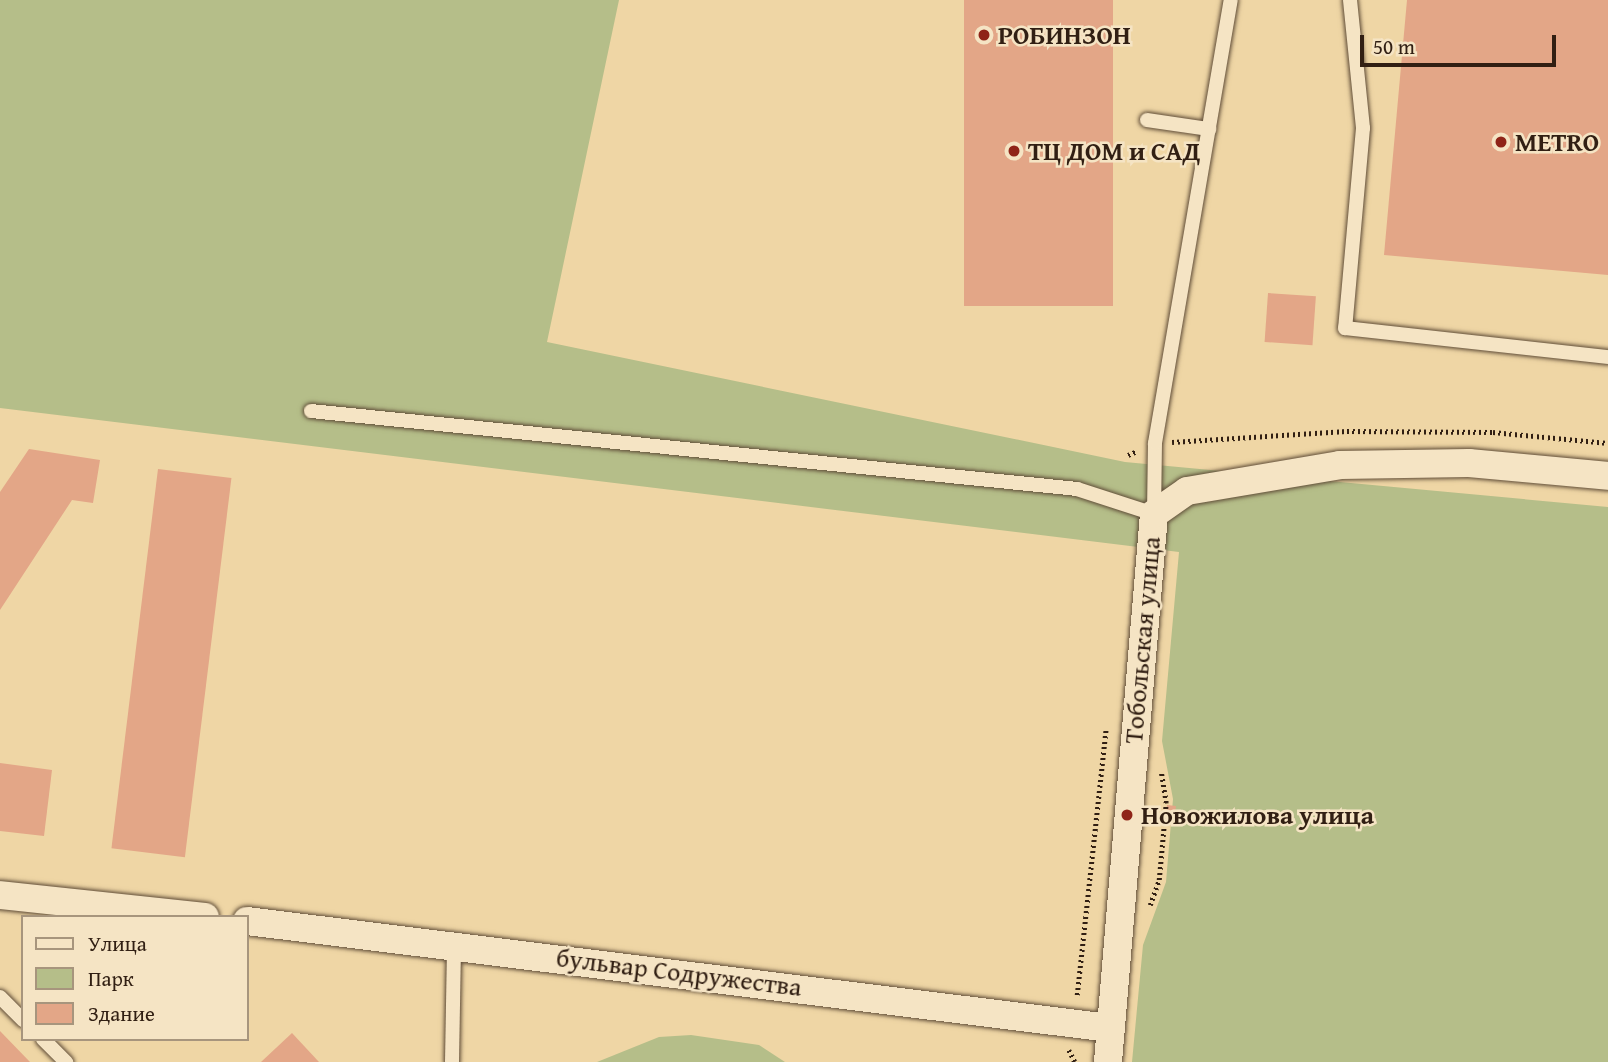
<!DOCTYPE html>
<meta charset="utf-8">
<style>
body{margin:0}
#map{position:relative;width:1608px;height:1062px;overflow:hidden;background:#efd6a5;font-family:"Gentium Book Plus",serif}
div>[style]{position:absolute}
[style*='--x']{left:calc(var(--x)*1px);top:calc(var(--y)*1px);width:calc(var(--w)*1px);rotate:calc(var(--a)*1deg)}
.green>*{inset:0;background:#b5be89}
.building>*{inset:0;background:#e3a687;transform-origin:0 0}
.path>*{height:4.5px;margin-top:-2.25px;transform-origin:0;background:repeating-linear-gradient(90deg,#311f13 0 2px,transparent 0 5.5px)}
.roads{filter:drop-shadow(0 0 2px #604d38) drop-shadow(0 0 2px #604d38)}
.lane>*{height:14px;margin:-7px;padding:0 7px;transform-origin:7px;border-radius:7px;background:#f5e4c4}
.street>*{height:28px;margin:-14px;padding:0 14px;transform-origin:14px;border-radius:14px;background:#f5e4c4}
.dots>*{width:19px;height:19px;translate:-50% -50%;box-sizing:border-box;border:4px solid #f5e4c4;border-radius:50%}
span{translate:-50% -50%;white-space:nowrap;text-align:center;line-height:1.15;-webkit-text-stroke:5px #f5e4c4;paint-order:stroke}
.poi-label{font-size:26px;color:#311f13;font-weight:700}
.left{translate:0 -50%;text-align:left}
.street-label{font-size:26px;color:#311f13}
.legend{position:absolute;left:21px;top:915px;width:228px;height:126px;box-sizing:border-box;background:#f5e4c4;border:2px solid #a7957d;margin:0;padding:9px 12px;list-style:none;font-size:21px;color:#311f13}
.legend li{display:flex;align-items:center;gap:14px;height:35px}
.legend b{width:35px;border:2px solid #a7957d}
.scale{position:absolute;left:1360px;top:35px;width:196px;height:32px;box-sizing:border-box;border:4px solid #311f13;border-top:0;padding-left:9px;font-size:21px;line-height:24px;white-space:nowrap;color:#311f13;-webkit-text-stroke:5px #f5e4c4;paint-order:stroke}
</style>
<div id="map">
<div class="green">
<i style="clip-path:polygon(0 0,619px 0,547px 342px,1125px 462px,1608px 507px,1608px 1062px,1132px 1062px,1143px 945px,1166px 882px,1173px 799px,1162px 741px,1179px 552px,0 408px)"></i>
<i style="clip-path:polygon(691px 1035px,759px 1045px,785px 1062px,597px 1062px,659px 1037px)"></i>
</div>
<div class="building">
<i style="left:964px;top:0;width:149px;height:306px"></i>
<i style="clip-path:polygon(1407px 0,1608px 0,1608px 275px,1384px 255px)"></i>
<i style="left:1268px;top:293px;width:48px;height:49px;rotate:4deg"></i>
<i style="clip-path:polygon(29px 449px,100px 460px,93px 503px,72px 500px,0 610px,0 492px)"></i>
<i style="left:158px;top:469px;width:74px;height:382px;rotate:7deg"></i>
<i style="clip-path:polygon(0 763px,52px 770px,44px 836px,0 831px)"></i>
<i style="left:1167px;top:805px;width:9px;height:17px;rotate:6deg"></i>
<i style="clip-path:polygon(0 1031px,30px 1062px,0 1062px)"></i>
<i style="clip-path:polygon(292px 1033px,319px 1062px,261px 1062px)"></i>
</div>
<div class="path">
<i style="--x:1172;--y:442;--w:175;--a:-3.6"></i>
<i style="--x:1347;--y:431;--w:146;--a:0.4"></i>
<i style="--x:1493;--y:432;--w:116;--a:5.5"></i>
<i style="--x:1128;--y:455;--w:10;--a:-24"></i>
<i style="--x:1150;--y:905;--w:27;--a:-70"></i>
<i style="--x:1159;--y:880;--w:77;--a:-84.8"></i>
<i style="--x:1166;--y:803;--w:30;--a:-99"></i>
<i style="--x:1077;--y:995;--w:269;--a:-83.8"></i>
<i style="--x:1069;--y:1050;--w:13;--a:63"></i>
</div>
<div class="roads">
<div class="lane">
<i style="--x:1350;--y:0;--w:129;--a:84.2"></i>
<i style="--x:1363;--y:128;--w:201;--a:95.1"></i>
<i style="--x:1345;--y:328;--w:265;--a:6.3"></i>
<i style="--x:1147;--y:120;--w:63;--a:8.3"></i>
<i style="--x:311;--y:411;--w:770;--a:5.81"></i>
<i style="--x:1077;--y:489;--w:81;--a:18"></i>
<i style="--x:1154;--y:514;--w:71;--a:-89.2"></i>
<i style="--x:1155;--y:443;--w:449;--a:-80.3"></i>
<i style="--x:0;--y:997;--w:33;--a:45"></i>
<i style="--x:43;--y:1039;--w:33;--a:45"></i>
<i style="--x:452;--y:1062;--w:119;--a:-89"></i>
</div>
<div class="street">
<i style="--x:0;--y:895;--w:206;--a:6.1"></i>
<i style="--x:247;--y:921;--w:870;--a:7.07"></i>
<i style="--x:1108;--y:1062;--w:550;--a:-85.2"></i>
<i style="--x:1154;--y:514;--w:40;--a:-34.9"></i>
<i style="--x:1187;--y:491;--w:155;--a:-9.6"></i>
<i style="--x:1340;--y:465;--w:129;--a:-0.9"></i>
<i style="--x:1469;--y:463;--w:140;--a:5.3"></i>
</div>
</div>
<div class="dots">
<i style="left:984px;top:35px;background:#8f2418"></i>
<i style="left:1501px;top:142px;background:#8f2418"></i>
<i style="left:1014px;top:151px;background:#8f2418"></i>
<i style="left:1127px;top:815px;background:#8f2418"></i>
</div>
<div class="poi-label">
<span class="left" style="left:998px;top:35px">РОБИНЗОН</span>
<span class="left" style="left:1515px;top:142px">METRO</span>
<span class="left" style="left:1028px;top:151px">ТЦ ДОМ и САД</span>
<span class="left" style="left:1141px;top:815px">Новожилова улица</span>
</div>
<div class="street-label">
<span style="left:1142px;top:640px;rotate:-85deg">Тобольская улица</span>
<span style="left:679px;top:972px;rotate:7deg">бульвар Содружества</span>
</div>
<ul class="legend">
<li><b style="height:9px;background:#f5e4c4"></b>Улица</li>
<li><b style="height:19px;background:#b5be89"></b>Парк</li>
<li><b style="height:19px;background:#e3a687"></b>Здание</li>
</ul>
<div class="scale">50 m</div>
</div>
